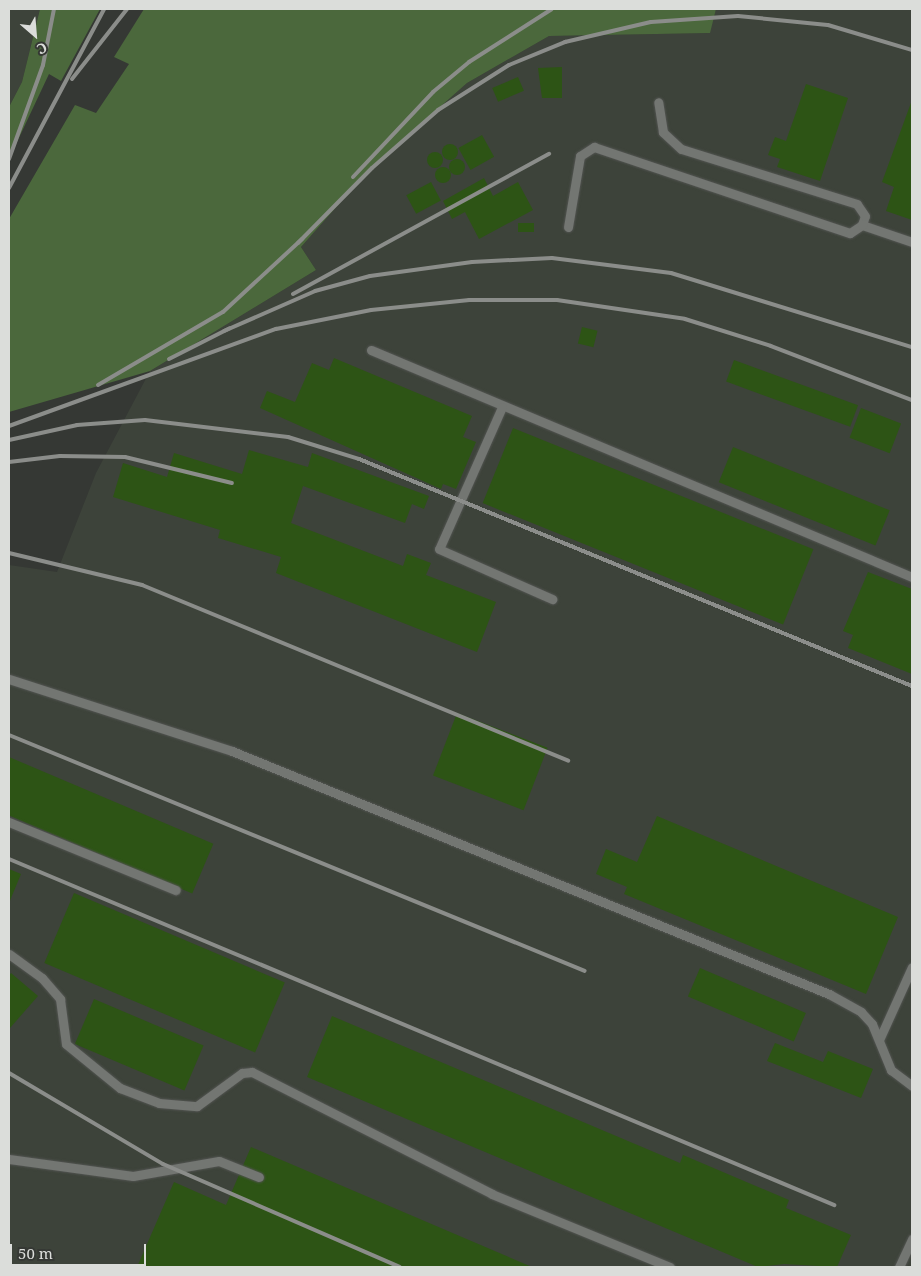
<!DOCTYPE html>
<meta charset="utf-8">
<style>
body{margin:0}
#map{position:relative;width:921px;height:1276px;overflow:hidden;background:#353834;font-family:"Noto Serif",serif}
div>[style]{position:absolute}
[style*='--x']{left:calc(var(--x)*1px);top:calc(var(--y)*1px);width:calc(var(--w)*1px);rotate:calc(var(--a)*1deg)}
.built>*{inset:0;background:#3d433a}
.green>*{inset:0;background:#4b683c}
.building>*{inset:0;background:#2d5415;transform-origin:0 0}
.round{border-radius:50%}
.roads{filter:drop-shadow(0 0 1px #525451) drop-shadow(0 0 1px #525451)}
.service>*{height:9px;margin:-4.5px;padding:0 4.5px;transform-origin:4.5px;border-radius:4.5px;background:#737672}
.rail>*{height:4px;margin:-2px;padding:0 2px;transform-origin:2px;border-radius:2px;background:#8b8d8a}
span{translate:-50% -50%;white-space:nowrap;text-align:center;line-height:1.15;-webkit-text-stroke:4px #353834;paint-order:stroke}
.frame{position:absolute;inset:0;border:10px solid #dbddda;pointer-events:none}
.north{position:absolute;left:10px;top:10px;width:50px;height:50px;-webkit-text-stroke:4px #353834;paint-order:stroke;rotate:153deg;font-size:14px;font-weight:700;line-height:20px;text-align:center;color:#dbddda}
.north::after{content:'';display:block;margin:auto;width:18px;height:22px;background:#dbddda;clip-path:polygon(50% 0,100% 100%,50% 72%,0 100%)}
.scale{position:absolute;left:10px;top:1244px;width:136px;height:22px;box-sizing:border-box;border:2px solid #dbddda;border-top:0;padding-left:6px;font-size:15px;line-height:18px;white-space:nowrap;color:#dbddda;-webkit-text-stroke:4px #353834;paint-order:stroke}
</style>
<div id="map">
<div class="built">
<i style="clip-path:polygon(9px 9px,40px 9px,22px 82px,9px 107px)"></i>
<i style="clip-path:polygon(716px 9px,912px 9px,912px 1267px,9px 1267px,9px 565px,57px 572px,96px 473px,150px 371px,316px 270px,301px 247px,369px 170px,467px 83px,549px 36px,709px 33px)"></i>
</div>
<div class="green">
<i style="clip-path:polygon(40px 9px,100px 9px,61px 81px,49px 74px,9px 159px,9px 107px,22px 82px)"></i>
<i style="clip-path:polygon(144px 9px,716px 9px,710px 33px,549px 36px,467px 83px,369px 170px,301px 247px,316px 270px,150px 371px,9px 412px,9px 219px,75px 105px,96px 113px,129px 64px,114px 57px)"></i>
</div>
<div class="building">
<i style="clip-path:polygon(562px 67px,562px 98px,542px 98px,538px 68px)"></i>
<i style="left:518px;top:77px;width:15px;height:28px;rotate:67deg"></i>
<i style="clip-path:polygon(806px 84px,848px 98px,820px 181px,777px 167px,780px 159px,768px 155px,775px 137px,786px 141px)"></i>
<i style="clip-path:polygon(912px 100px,912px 220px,886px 211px,894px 187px,882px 182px)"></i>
<i style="left:482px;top:135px;width:25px;height:27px;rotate:61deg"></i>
<i class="round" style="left:442px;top:144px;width:16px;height:16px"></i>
<i class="round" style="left:427px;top:152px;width:16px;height:16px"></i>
<i class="round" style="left:449px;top:159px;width:16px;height:16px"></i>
<i class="round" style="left:435px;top:167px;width:16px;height:16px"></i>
<i style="clip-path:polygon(484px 178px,493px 196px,518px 182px,533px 210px,479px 239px,465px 212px,452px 219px,443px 201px)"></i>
<i style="left:431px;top:182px;width:21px;height:28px;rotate:62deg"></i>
<i style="left:534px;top:223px;width:9px;height:16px;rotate:90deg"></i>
<i style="left:582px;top:327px;width:16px;height:17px;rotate:14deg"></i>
<i style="clip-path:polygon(334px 358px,472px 416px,463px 437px,476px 442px,456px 489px,443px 484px,441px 489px,260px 408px,267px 391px,295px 402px,312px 363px,329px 370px)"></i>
<i style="left:734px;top:360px;width:132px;height:23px;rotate:20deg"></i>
<i style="left:861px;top:408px;width:43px;height:32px;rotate:21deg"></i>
<i style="left:513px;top:428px;width:324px;height:81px;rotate:22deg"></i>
<i style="left:733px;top:447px;width:169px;height:38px;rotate:22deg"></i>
<i style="clip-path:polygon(249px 450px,308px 467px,312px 453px,429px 496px,424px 509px,412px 504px,405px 523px,303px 486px,291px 523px,403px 566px,407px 554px,431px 563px,426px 575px,496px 602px,477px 652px,276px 573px,281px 557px,218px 538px,220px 530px,113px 497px,123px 463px,167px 477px,174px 453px,242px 474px)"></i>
<i style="clip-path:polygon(868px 572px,912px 589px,912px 674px,848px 648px,853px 635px,843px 631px)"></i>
<i style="left:457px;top:713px;width:97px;height:67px;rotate:21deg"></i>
<i style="left:9px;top:757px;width:222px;height:54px;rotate:23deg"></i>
<i style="clip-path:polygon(657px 816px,898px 917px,866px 994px,624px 894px,627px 887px,596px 874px,606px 849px,637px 862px)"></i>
<i style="clip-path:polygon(9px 869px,21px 874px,9px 903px)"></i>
<i style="left:74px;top:893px;width:229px;height:76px;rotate:23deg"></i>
<i style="left:700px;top:968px;width:115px;height:31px;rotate:23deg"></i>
<i style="clip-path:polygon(11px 973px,38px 996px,10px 1028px,9px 976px)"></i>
<i style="left:94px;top:999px;width:119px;height:49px;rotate:23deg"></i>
<i style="clip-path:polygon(332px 1016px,680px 1163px,683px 1155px,789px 1200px,786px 1208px,851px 1235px,837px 1267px,784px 1264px,758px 1267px,307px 1077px)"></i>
<i style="clip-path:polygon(775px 1043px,823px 1062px,828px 1051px,873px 1069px,861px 1098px,767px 1061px)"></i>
<i style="clip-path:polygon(251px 1147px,532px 1267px,137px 1267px,174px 1182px,226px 1205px)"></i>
</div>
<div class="roads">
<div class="service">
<i style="--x:862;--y:225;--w:53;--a:18.8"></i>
<i style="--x:568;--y:227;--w:72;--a:-80.4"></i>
<i style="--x:580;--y:156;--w:17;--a:-33"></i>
<i style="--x:594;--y:147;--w:270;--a:18.6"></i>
<i style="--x:850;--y:233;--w:14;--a:-34"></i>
<i style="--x:862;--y:225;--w:9;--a:-72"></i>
<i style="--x:865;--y:216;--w:14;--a:-124"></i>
<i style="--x:857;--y:204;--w:184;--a:-162.6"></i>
<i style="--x:681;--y:149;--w:25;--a:-137"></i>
<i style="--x:663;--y:132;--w:30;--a:-99"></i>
<i style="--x:371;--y:350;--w:587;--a:22.76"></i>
<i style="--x:502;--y:407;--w:155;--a:113.9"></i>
<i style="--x:439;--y:549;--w:124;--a:23.9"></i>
<i style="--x:9;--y:679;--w:234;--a:17.9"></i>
<i style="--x:232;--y:751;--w:645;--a:22.15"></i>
<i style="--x:829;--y:994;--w:37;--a:29"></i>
<i style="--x:861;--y:1012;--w:16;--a:47"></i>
<i style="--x:872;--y:1024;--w:50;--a:67.6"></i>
<i style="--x:891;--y:1070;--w:26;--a:37"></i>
<i style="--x:9;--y:822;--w:180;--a:22.2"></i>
<i style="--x:9;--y:954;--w:41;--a:36"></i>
<i style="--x:42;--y:978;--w:28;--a:49"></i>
<i style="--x:60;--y:999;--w:45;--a:82.4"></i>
<i style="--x:66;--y:1044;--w:70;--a:39.2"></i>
<i style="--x:120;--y:1088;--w:42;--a:21"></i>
<i style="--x:159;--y:1103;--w:38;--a:5"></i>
<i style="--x:197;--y:1106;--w:56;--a:-36.3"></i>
<i style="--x:242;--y:1073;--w:10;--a:-6"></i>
<i style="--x:252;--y:1072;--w:269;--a:26.9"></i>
<i style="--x:492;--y:1194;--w:192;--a:22.3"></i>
<i style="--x:879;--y:1040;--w:80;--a:-65.7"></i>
<i style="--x:9;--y:1159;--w:125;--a:7.8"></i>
<i style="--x:133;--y:1176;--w:87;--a:-9.9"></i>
<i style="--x:219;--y:1161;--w:43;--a:21.8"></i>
<i style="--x:899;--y:1267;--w:31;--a:-65"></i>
</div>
</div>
<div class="rail">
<i style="--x:72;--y:79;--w:89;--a:-51.8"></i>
<i style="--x:9;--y:159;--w:100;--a:-70.1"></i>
<i style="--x:43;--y:65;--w:57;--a:-78.9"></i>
<i style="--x:353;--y:177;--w:117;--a:-46.7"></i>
<i style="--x:433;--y:92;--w:47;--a:-39.8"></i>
<i style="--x:469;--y:62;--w:98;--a:-32.6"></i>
<i style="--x:9;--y:188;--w:203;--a:-62"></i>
<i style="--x:298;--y:243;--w:105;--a:-45.4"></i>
<i style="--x:372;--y:168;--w:88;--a:-41.3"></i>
<i style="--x:438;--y:110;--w:84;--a:-32.4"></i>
<i style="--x:509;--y:65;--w:61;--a:-22.3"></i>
<i style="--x:565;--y:42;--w:88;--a:-13.1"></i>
<i style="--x:651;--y:22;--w:87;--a:-3.9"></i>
<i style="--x:738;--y:16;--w:90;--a:5.7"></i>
<i style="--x:828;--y:25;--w:88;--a:16.6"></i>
<i style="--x:293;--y:294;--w:292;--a:-28.7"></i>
<i style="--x:224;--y:331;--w:99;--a:-23.7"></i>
<i style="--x:315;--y:291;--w:57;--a:-15.3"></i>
<i style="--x:370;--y:276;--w:103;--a:-7.8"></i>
<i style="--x:472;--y:262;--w:80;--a:-2.9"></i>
<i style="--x:552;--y:258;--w:120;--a:7.2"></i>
<i style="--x:671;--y:273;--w:252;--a:17.1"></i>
<i style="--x:169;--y:359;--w:68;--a:-26.9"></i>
<i style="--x:98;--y:385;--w:145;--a:-30.3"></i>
<i style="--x:223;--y:312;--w:108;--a:-42.7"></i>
<i style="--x:9;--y:426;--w:284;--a:-20"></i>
<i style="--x:276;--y:329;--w:97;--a:-11.3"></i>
<i style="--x:371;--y:310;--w:99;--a:-5.8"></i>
<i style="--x:469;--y:300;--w:88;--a:0"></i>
<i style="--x:557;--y:300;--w:129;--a:8.4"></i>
<i style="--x:685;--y:319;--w:90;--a:17.4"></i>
<i style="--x:771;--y:346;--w:151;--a:21"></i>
<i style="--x:9;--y:440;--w:70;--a:-12.4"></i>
<i style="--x:77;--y:425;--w:68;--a:-4.2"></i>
<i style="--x:145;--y:420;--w:144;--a:6.8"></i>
<i style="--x:288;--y:437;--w:74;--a:17.2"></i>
<i style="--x:359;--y:459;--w:598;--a:22.32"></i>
<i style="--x:9;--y:462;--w:51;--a:-6.7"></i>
<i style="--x:60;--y:456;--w:65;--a:0.9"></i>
<i style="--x:125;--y:457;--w:110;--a:13.7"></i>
<i style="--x:9;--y:553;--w:137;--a:13.5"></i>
<i style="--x:142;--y:585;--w:461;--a:22.4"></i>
<i style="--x:9;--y:735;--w:622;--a:22.28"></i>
<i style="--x:9;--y:859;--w:895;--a:22.75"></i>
<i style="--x:9;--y:1073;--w:179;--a:30.6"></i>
<i style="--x:163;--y:1164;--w:258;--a:23.5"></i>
</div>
<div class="frame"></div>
<div class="north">С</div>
<div class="scale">50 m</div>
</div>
